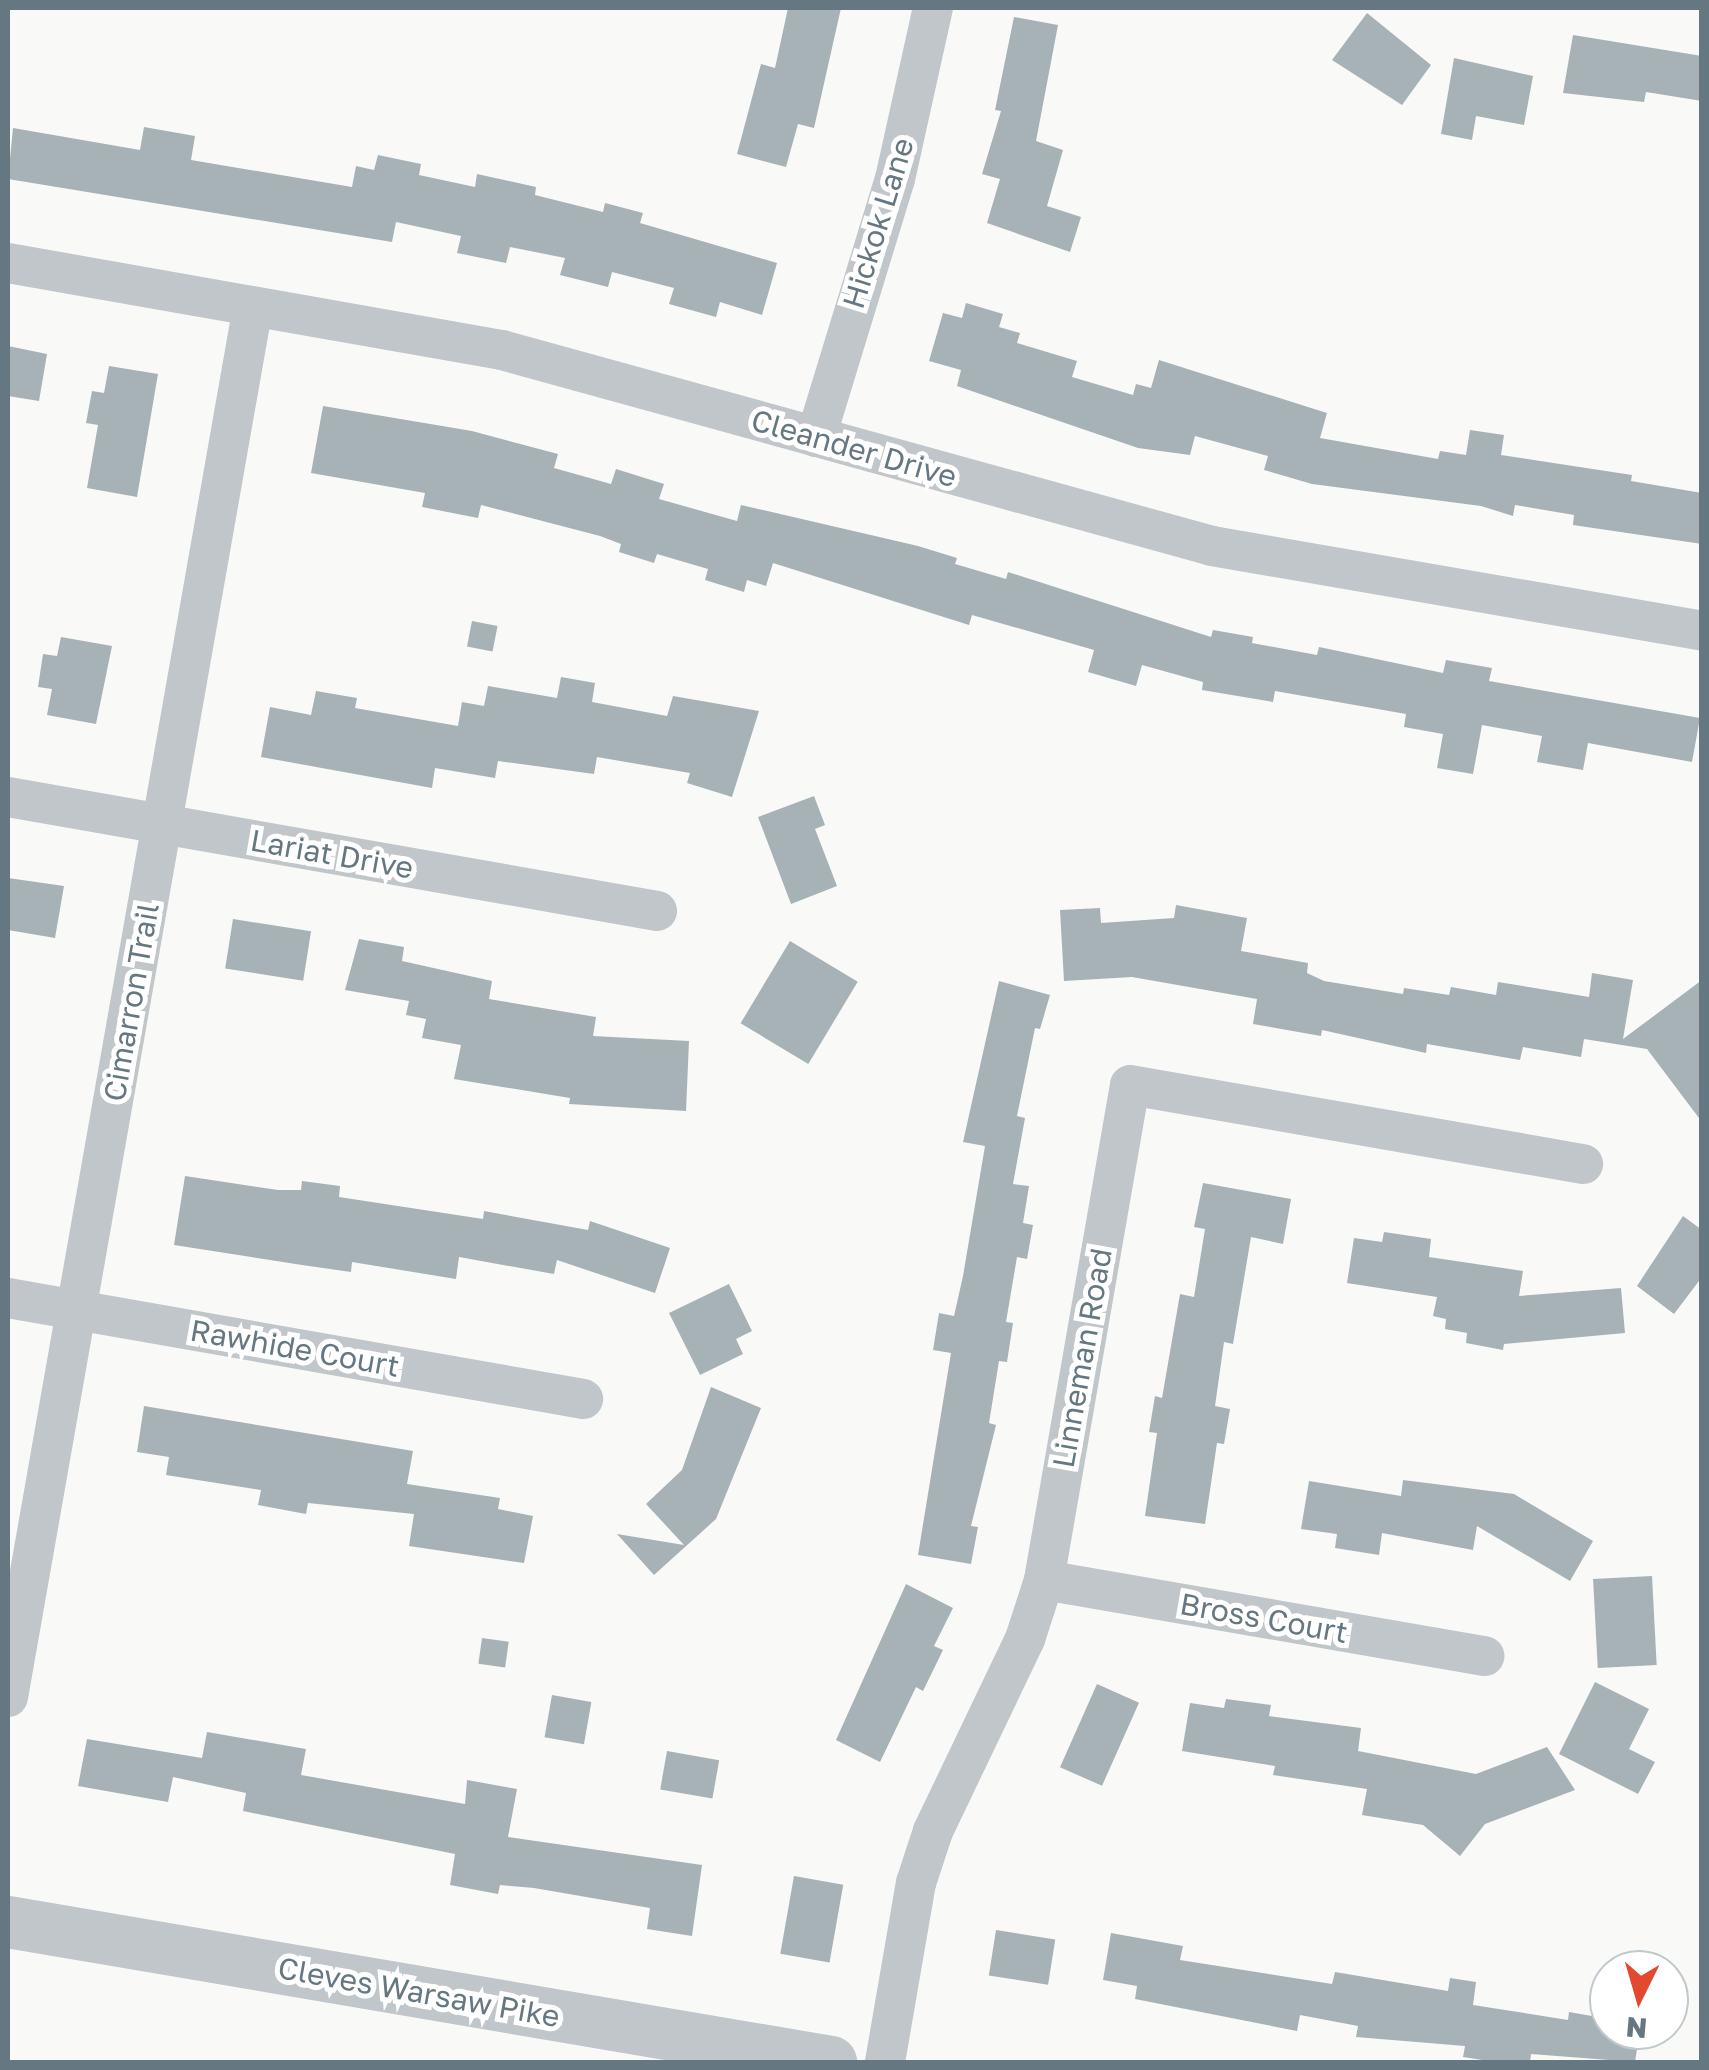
<!DOCTYPE html>
<style>
body{margin:0}
#map{position:relative;width:1709px;height:2070px;overflow:hidden;background:#f9f9f7;font-family:"Golos Text",sans-serif}
div>[style]{position:absolute}
[style*='--x']{left:calc(var(--x)*1px);top:calc(var(--y)*1px);width:calc(var(--w)*1px);rotate:calc(var(--a)*1deg)}
.building>*{inset:0;background:#a7b2b6;transform-origin:0 0}
.minor>*{height:40px;margin:-20px;padding:0 20px;transform-origin:20px;border-radius:20px;background:#c0c6c9}
.tertiary>*{height:52px;margin:-26px;padding:0 26px;transform-origin:26px;border-radius:26px;background:#c0c6c9}
span{translate:-50% -50%;white-space:nowrap;text-align:center;line-height:1.15;-webkit-text-stroke:10px #fff;paint-order:stroke}
.street-label{font-size:30px;color:#657882}
.frame{position:absolute;inset:0;border:10px solid #657882;pointer-events:none}
.north{position:absolute;left:1589px;top:1950px;width:100px;height:100px;box-sizing:border-box;background:#fff;border:2px solid #c1c9cd;border-radius:50%;rotate:185deg;font-size:28px;font-weight:700;line-height:40px;text-align:center;color:#657882}
.north::after{content:'';display:block;margin:auto;width:35px;height:45px;background:#e2492e;clip-path:polygon(50% 0,100% 100%,50% 72%,0 100%)}
</style>
<div id="map">
<div class="building">
<i style="clip-path:polygon(788px 8px,841px 8px,814px 128px,798px 124px,786px 167px,737px 154px,761px 64px,775px 68px)"></i>
<i style="clip-path:polygon(1367px 13px,1431px 65px,1402px 105px,1332px 60px)"></i>
<i style="clip-path:polygon(1014px 17px,1058px 25px,1036px 141px,1063px 150px,1047px 206px,1081px 217px,1070px 252px,987px 223px,1000px 179px,982px 174px,1001px 111px,995px 110px)"></i>
<i style="clip-path:polygon(1573px 35px,1702px 56px,1702px 101px,1646px 92px,1644px 102px,1563px 93px)"></i>
<i style="clip-path:polygon(1454px 58px,1533px 76px,1524px 125px,1476px 116px,1472px 140px,1441px 134px)"></i>
<i style="clip-path:polygon(144px 127px,195px 136px,191px 160px,352px 187px,356px 166px,374px 170px,378px 155px,421px 164px,419px 175px,475px 187px,477px 174px,536px 187px,535px 195px,603px 212px,605px 203px,643px 213px,640px 223px,777px 263px,762px 315px,720px 302px,716px 317px,669px 304px,674px 288px,612px 272px,608px 287px,560px 275px,565px 258px,510px 247px,506px 263px,457px 253px,461px 236px,396px 222px,392px 242px,8px 179px,13px 128px,140px 150px)"></i>
<i style="clip-path:polygon(966px 303px,1003px 314px,999px 327px,1020px 333px,1017px 343px,1077px 361px,1072px 377px,1133px 395px,1136px 384px,1151px 388px,1159px 360px,1327px 413px,1320px 438px,1438px 459px,1440px 451px,1466px 455px,1470px 430px,1504px 435px,1501px 455px,1632px 475px,1631px 481px,1702px 493px,1702px 544px,1573px 525px,1574px 515px,1515px 505px,1513px 516px,1481px 506px,1312px 484px,1264px 470px,1268px 456px,1195px 436px,1190px 455px,1138px 448px,957px 386px,961px 370px,929px 361px,943px 313px,962px 318px)"></i>
<i style="clip-path:polygon(8px 346px,47px 354px,39px 401px,8px 396px)"></i>
<i style="clip-path:polygon(109px 366px,158px 374px,137px 497px,87px 488px,98px 425px,86px 423px,92px 391px,104px 393px)"></i>
<i style="clip-path:polygon(323px 406px,472px 431px,558px 454px,554px 468px,611px 484px,616px 469px,664px 484px,659px 499px,737px 521px,741px 505px,918px 546px,957px 558px,955px 564px,1006px 579px,1008px 572px,1211px 637px,1213px 630px,1253px 637px,1252px 643px,1317px 655px,1319px 647px,1443px 673px,1446px 660px,1492px 668px,1489px 681px,1700px 718px,1692px 762px,1588px 743px,1583px 770px,1537px 762px,1542px 736px,1482px 725px,1473px 774px,1437px 768px,1443px 734px,1404px 727px,1406px 714px,1275px 691px,1273px 702px,1202px 690px,1203px 682px,1142px 665px,1136px 686px,1088px 672px,1094px 650px,972px 615px,969px 625px,773px 563px,766px 586px,747px 580px,744px 592px,705px 580px,708px 569px,657px 554px,654px 563px,619px 552px,621px 544px,600px 536px,481px 505px,478px 518px,422px 507px,425px 493px,311px 473px)"></i>
<i style="left:472px;top:621px;width:26px;height:26px;rotate:11deg"></i>
<i style="clip-path:polygon(61px 637px,112px 646px,96px 724px,47px 715px,52px 689px,38px 687px,43px 654px,57px 656px)"></i>
<i style="clip-path:polygon(561px 677px,595px 683px,592px 702px,667px 716px,673px 696px,759px 711px,732px 797px,687px 783px,690px 773px,597px 757px,594px 774px,498px 761px,495px 778px,435px 768px,432px 788px,261px 757px,270px 707px,311px 715px,316px 691px,357px 698px,355px 708px,458px 726px,462px 702px,484px 706px,488px 686px,557px 698px)"></i>
<i style="clip-path:polygon(814px 796px,825px 825px,815px 829px,837px 886px,791px 904px,758px 817px)"></i>
<i style="clip-path:polygon(8px 878px,64px 886px,55px 938px,8px 930px)"></i>
<i style="clip-path:polygon(1176px 905px,1247px 918px,1241px 951px,1308px 963px,1307px 973px,1324px 981px,1403px 994px,1404px 988px,1449px 995px,1451px 987px,1496px 995px,1498px 982px,1589px 997px,1592px 973px,1633px 980px,1623px 1039px,1702px 980px,1702px 1122px,1647px 1049px,1584px 1039px,1581px 1057px,1523px 1047px,1520px 1060px,1427px 1044px,1426px 1053px,1322px 1030px,1321px 1036px,1253px 1024px,1257px 999px,1132px 977px,1064px 981px,1060px 910px,1100px 908px,1101px 923px,1174px 918px)"></i>
<i style="left:233px;top:919px;width:79px;height:50px;rotate:9deg"></i>
<i style="clip-path:polygon(359px 939px,404px 947px,402px 961px,492px 981px,489px 999px,596px 1017px,593px 1036px,689px 1041px,686px 1111px,569px 1104px,570px 1098px,454px 1079px,461px 1045px,422px 1038px,426px 1019px,406px 1015px,409px 1001px,345px 990px)"></i>
<i style="left:790px;top:941px;width:79px;height:96px;rotate:31deg"></i>
<i style="clip-path:polygon(999px 981px,1050px 995px,1040px 1029px,1035px 1028px,1017px 1116px,1025px 1118px,1013px 1184px,1029px 1186px,1023px 1223px,1033px 1225px,1027px 1259px,1017px 1257px,1006px 1322px,1013px 1323px,1007px 1362px,999px 1361px,989px 1423px,996px 1425px,971px 1526px,978px 1527px,971px 1564px,918px 1555px,951px 1353px,933px 1350px,939px 1313px,954px 1316px,963px 1276px,985px 1146px,963px 1142px)"></i>
<i style="clip-path:polygon(185px 1176px,278px 1190px,301px 1190px,302px 1181px,340px 1186px,339px 1197px,483px 1219px,484px 1211px,588px 1230px,590px 1221px,670px 1248px,655px 1293px,557px 1260px,554px 1274px,459px 1257px,456px 1279px,352px 1262px,351px 1272px,302px 1265px,174px 1245px)"></i>
<i style="clip-path:polygon(1203px 1183px,1291px 1199px,1283px 1244px,1251px 1237px,1233px 1344px,1224px 1342px,1215px 1406px,1230px 1409px,1224px 1444px,1217px 1443px,1205px 1524px,1145px 1516px,1157px 1433px,1149px 1432px,1155px 1396px,1162px 1398px,1180px 1294px,1194px 1297px,1205px 1229px,1194px 1227px)"></i>
<i style="clip-path:polygon(1683px 1216px,1702px 1230px,1702px 1277px,1674px 1314px,1637px 1286px)"></i>
<i style="clip-path:polygon(1384px 1232px,1431px 1239px,1429px 1257px,1523px 1271px,1519px 1296px,1621px 1288px,1625px 1333px,1504px 1344px,1503px 1350px,1466px 1343px,1467px 1333px,1445px 1329px,1446px 1319px,1433px 1316px,1437px 1297px,1347px 1283px,1354px 1238px,1382px 1242px)"></i>
<i style="clip-path:polygon(729px 1284px,752px 1331px,736px 1339px,743px 1354px,700px 1375px,669px 1313px)"></i>
<i style="clip-path:polygon(711px 1387px,761px 1408px,716px 1519px,654px 1575px,617px 1534px,684px 1545px,646px 1504px,682px 1470px)"></i>
<i style="clip-path:polygon(144px 1406px,413px 1451px,407px 1484px,500px 1498px,498px 1509px,533px 1516px,524px 1563px,409px 1546px,414px 1514px,308px 1503px,306px 1514px,258px 1505px,261px 1490px,166px 1475px,169px 1457px,137px 1452px)"></i>
<i style="clip-path:polygon(1403px 1480px,1514px 1494px,1593px 1541px,1570px 1581px,1477px 1526px,1473px 1550px,1382px 1533px,1379px 1555px,1335px 1548px,1337px 1534px,1301px 1529px,1309px 1481px,1401px 1496px)"></i>
<i style="left:1652px;top:1576px;width:89px;height:59px;rotate:87deg"></i>
<i style="clip-path:polygon(906px 1584px,953px 1608px,934px 1646px,943px 1650px,923px 1691px,916px 1687px,880px 1762px,836px 1740px)"></i>
<i style="left:482px;top:1638px;width:27px;height:26px;rotate:8deg"></i>
<i style="clip-path:polygon(1595px 1682px,1649px 1709px,1629px 1749px,1655px 1762px,1638px 1794px,1559px 1754px)"></i>
<i style="left:1097px;top:1684px;width:46px;height:91px;rotate:24deg"></i>
<i style="left:552px;top:1695px;width:40px;height:43px;rotate:10deg"></i>
<i style="clip-path:polygon(1226px 1699px,1271px 1705px,1269px 1716px,1361px 1728px,1358px 1751px,1476px 1774px,1547px 1747px,1575px 1790px,1485px 1824px,1460px 1856px,1423px 1825px,1362px 1815px,1367px 1789px,1273px 1775px,1275px 1766px,1182px 1751px,1190px 1703px,1224px 1708px)"></i>
<i style="clip-path:polygon(207px 1732px,306px 1749px,301px 1775px,465px 1804px,467px 1780px,517px 1789px,508px 1837px,702px 1865px,692px 1936px,647px 1929px,650px 1908px,534px 1888px,500px 1885px,498px 1894px,450px 1885px,455px 1854px,243px 1811px,246px 1793px,173px 1777px,168px 1802px,78px 1786px,87px 1739px,202px 1758px)"></i>
<i style="left:667px;top:1751px;width:53px;height:39px;rotate:10deg"></i>
<i style="left:794px;top:1876px;width:50px;height:79px;rotate:10deg"></i>
<i style="left:996px;top:1930px;width:60px;height:46px;rotate:9deg"></i>
<i style="clip-path:polygon(1111px 1933px,1183px 1946px,1180px 1960px,1332px 1984px,1335px 1972px,1448px 1991px,1450px 1978px,1476px 1982px,1473px 2005px,1568px 2020px,1569px 2012px,1609px 2019px,1609px 2030px,1640px 2030px,1635px 2062px,1531px 2054px,1530px 2062px,1495px 2062px,1463px 2057px,1465px 2046px,1356px 2037px,1358px 2026px,1300px 2015px,1297px 2031px,1135px 1999px,1137px 1986px,1103px 1980px)"></i>
</div>
<div class="minor">
<i style="--x:8;--y:263;--w:502;--a:9.99"></i>
<i style="--x:502;--y:350;--w:737;--a:15.43"></i>
<i style="--x:1212;--y:546;--w:497;--a:9.8"></i>
<i style="--x:816;--y:437;--w:270;--a:-73"></i>
<i style="--x:895;--y:179;--w:175;--a:-77.5"></i>
<i style="--x:8;--y:797;--w:659;--a:9.96"></i>
<i style="--x:8;--y:1298;--w:584;--a:9.96"></i>
<i style="--x:1044;--y:1580;--w:447;--a:9.8"></i>
<i style="--x:8;--y:1697;--w:1412;--a:-80.01"></i>
<i style="--x:885;--y:2062;--w:182;--a:-80.2"></i>
<i style="--x:916;--y:1883;--w:55;--a:-71.9"></i>
<i style="--x:933;--y:1831;--w:213;--a:-64.4"></i>
<i style="--x:1025;--y:1639;--w:62;--a:-72.1"></i>
<i style="--x:1044;--y:1580;--w:502;--a:-80.14"></i>
<i style="--x:1130;--y:1085;--w:460;--a:9.9"></i>
</div>
<div class="tertiary">
<i style="--x:8;--y:1922;--w:835;--a:9.65"></i>
</div>
<div class="street-label">
<span style="left:878px;top:223px;rotate:-73deg">Hickok Lane</span>
<span style="left:854px;top:448px;rotate:16deg">Cleander Drive</span>
<span style="left:332px;top:854px;rotate:10deg">Lariat Drive</span>
<span style="left:131px;top:1002px;rotate:-80deg">Cimarron Trail</span>
<span style="left:295px;top:1348px;rotate:10deg">Rawhide Court</span>
<span style="left:1082px;top:1358px;rotate:-80deg">Linneman Road</span>
<span style="left:1264px;top:1618px;rotate:10deg">Bross Court</span>
<span style="left:419px;top:1992px;rotate:10deg">Cleves Warsaw Pike</span>
</div>
<div class="frame"></div>
<div class="north">N</div>
</div>
